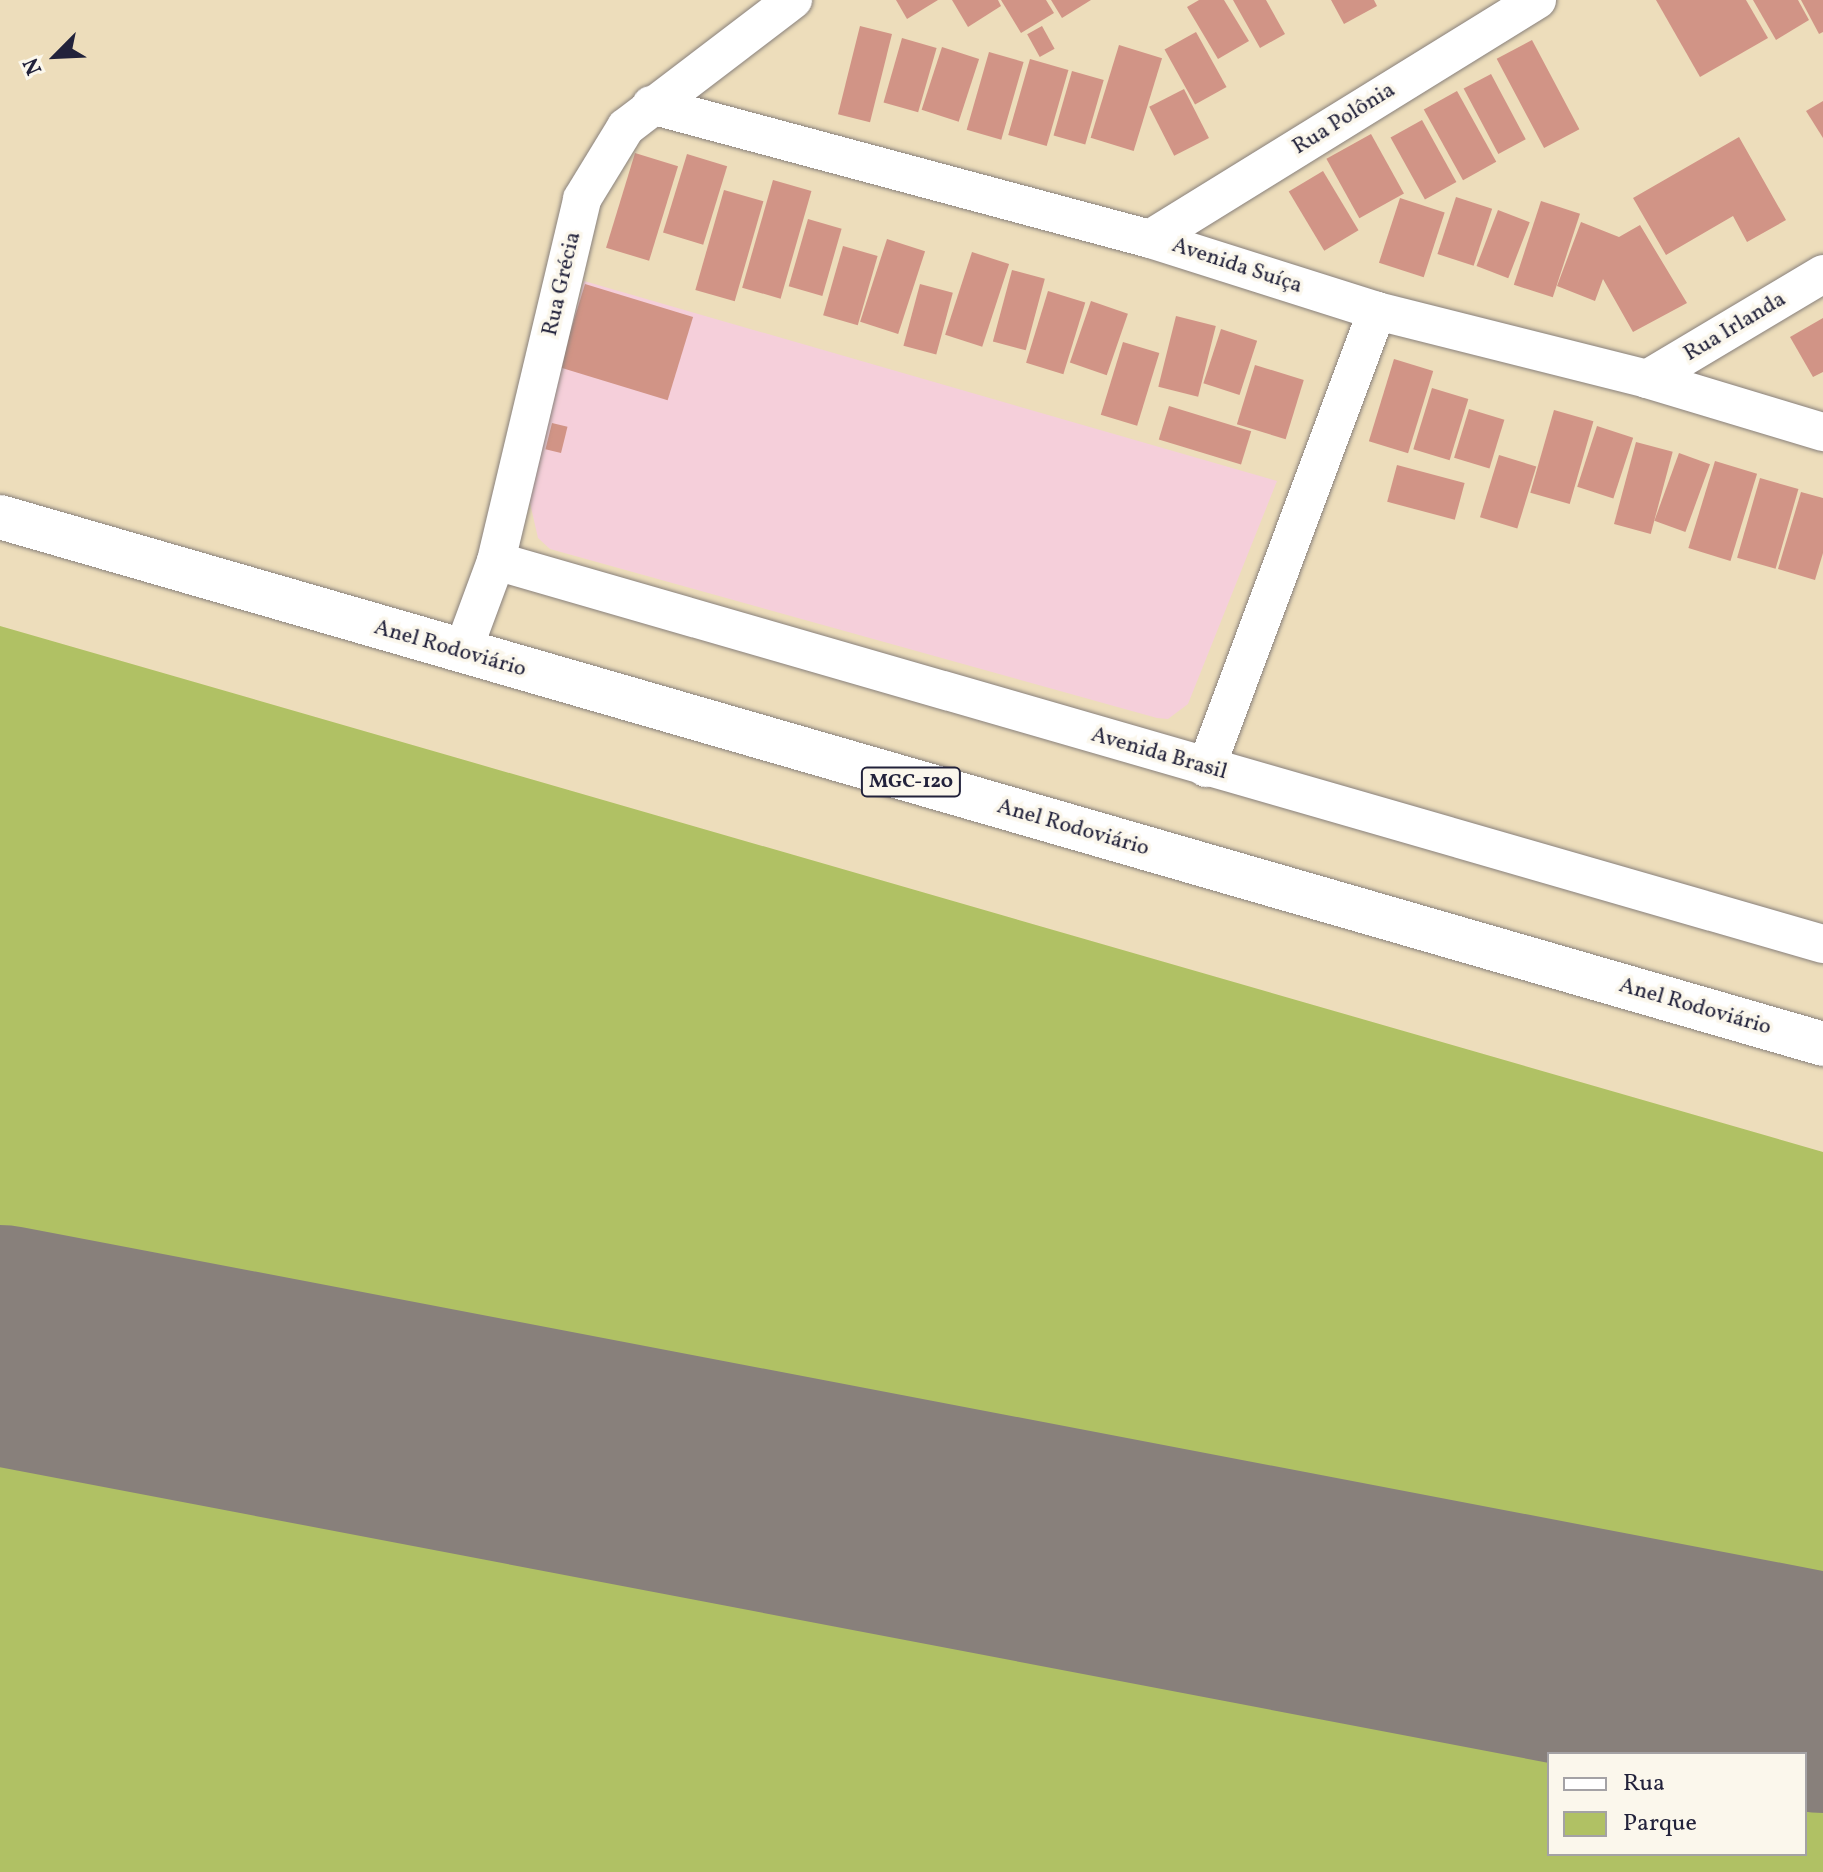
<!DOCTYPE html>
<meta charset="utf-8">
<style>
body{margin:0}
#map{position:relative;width:1823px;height:1872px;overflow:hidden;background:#edddbb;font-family:Vollkorn,serif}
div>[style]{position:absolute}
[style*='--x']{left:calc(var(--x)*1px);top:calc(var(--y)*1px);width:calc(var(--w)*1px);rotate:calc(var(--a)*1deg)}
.built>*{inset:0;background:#f5cfda}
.green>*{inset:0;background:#b0c164}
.runway>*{height:240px;margin:-120px;padding:0 120px;transform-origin:120px;border-radius:120px;background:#88807b}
.building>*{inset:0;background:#d19486;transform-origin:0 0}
.roads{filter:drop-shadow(0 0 2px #88807b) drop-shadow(0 0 2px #88807b)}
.minor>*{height:38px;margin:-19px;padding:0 19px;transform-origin:19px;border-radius:19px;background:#fff}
.primary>*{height:44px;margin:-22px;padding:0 22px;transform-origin:22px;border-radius:22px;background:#fff}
span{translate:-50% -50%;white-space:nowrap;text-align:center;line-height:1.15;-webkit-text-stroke:7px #fbf7ec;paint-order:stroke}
.shield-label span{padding:2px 6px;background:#fbf7ec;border:2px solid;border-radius:6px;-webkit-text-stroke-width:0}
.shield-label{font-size:20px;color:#22223b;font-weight:700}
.street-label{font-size:22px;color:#22223b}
.legend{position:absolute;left:1547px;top:1752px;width:260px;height:104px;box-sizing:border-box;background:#fbf7ec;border:2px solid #a4a2a5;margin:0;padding:10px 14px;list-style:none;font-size:24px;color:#22223b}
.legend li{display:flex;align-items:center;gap:16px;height:40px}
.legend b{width:40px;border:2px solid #a4a2a5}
.north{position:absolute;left:16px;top:16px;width:80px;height:80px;-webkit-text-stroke:6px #fbf7ec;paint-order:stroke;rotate:246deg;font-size:22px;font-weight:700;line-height:32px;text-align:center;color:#22223b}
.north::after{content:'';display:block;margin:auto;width:28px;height:36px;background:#22223b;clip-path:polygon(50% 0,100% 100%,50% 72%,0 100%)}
</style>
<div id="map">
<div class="built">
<i style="clip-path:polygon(584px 281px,1277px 481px,1188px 704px,1168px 719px,1157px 718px,550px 549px,538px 538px,527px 490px)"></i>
</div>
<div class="green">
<i style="clip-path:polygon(evenodd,0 626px,1823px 1152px,1823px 1872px,0 1872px,0 626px,1549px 1754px,1805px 1754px,1805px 1854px,1549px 1854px,1549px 1754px)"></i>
</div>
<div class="runway">
<i style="--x:0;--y:1345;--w:1856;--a:10.81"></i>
</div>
<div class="building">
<i style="clip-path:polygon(896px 0,938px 0,907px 19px)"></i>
<i style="clip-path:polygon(952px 0,998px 0,1001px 6px,968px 27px)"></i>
<i style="clip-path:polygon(1001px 0,1046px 0,1054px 13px,1021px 33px)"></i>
<i style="clip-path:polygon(1051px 0,1091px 0,1062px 18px)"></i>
<i style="clip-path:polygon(1199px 0,1224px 0,1249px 41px,1218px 59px,1187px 7px)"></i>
<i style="clip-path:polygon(1233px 0,1266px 0,1285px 34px,1260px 48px)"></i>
<i style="clip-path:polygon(1331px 0,1374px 0,1377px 6px,1344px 24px)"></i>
<i style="clip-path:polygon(1656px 0,1746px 0,1768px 38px,1700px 77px)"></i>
<i style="clip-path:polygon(1753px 0,1798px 0,1809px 20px,1776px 40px)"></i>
<i style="clip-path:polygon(1801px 0,1823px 0,1823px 32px,1819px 34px)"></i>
<i style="left:860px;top:26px;width:33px;height:91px;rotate:14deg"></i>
<i style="left:1042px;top:26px;width:26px;height:17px;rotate:61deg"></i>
<i style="left:1196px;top:32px;width:63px;height:36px;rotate:61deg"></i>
<i style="left:902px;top:38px;width:36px;height:67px;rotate:16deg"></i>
<i style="left:1532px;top:40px;width:101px;height:40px;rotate:62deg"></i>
<i style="left:1119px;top:45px;width:45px;height:97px;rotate:17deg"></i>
<i style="left:942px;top:47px;width:39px;height:66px;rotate:18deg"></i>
<i style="left:989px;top:52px;width:36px;height:81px;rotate:16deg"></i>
<i style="left:1030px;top:59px;width:40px;height:79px;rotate:16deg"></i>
<i style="left:1072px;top:71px;width:33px;height:67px;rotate:16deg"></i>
<i style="left:1491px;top:74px;width:74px;height:31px;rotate:62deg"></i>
<i style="left:1184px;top:89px;width:55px;height:39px;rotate:63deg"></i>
<i style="left:1457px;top:91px;width:81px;height:38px;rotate:61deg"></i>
<i style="clip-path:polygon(1823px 101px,1823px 138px,1806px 111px)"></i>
<i style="left:1422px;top:120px;width:71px;height:36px;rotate:61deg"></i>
<i style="left:1371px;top:134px;width:68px;height:51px;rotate:61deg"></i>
<i style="clip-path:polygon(1739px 137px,1786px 220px,1747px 242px,1733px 216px,1666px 255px,1633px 198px)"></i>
<i style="left:635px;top:153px;width:45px;height:99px;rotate:17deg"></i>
<i style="left:687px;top:154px;width:42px;height:82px;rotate:17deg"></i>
<i style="left:1323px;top:171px;width:69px;height:40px;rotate:59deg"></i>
<i style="left:773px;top:180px;width:40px;height:112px;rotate:16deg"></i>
<i style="left:724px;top:190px;width:41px;height:104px;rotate:16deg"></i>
<i style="left:1456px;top:197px;width:38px;height:60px;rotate:18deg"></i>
<i style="left:1400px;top:198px;width:47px;height:68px;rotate:18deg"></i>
<i style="left:1541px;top:201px;width:41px;height:88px;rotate:18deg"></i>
<i style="left:1498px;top:210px;width:34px;height:60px;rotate:21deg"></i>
<i style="left:808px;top:219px;width:35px;height:70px;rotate:16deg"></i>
<i style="clip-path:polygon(1581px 222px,1619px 237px,1640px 225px,1687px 303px,1633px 332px,1603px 279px,1595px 301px,1557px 286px)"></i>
<i style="left:887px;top:239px;width:40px;height:87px;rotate:18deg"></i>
<i style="left:843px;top:246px;width:36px;height:72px;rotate:16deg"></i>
<i style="left:972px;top:252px;width:39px;height:87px;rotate:18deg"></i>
<i style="left:1012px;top:270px;width:34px;height:74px;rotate:15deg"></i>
<i style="left:585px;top:284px;width:113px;height:87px;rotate:17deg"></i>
<i style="left:920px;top:284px;width:34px;height:64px;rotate:15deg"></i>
<i style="left:1048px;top:291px;width:39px;height:75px;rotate:17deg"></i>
<i style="left:1091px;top:301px;width:39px;height:65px;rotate:19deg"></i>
<i style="left:1176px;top:316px;width:41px;height:73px;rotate:14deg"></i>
<i style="clip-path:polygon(1823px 318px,1823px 372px,1813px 377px,1790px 337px)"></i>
<i style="left:1221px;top:329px;width:38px;height:57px;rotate:18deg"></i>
<i style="left:1123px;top:342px;width:38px;height:76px;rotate:17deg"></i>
<i style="left:1394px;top:359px;width:41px;height:86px;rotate:17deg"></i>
<i style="left:1255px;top:365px;width:51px;height:62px;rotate:17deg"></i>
<i style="left:1432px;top:388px;width:38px;height:64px;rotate:17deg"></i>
<i style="left:1169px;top:406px;width:86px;height:35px;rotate:17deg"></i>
<i style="left:1469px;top:409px;width:37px;height:51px;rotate:17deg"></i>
<i style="left:1554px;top:410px;width:41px;height:86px;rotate:16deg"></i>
<i style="left:552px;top:423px;width:16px;height:27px;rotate:14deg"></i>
<i style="left:1597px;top:426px;width:38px;height:64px;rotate:18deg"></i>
<i style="left:1636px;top:442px;width:38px;height:85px;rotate:15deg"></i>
<i style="left:1679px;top:453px;width:33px;height:72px;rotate:20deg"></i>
<i style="left:1499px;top:455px;width:39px;height:65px;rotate:17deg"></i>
<i style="left:1715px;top:461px;width:44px;height:91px;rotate:17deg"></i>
<i style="left:1397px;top:465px;width:70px;height:38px;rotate:15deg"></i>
<i style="left:1760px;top:478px;width:40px;height:83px;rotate:16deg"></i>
<i style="clip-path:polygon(1801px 492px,1823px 498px,1823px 553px,1815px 580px,1778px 569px)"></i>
</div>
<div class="roads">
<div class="minor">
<i style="--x:651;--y:105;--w:517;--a:15.03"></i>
<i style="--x:1150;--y:239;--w:238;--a:17.6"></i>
<i style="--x:1377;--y:311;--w:278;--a:14.1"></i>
<i style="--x:1647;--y:379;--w:184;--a:16.8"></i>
<i style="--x:1150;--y:239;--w:455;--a:-31.7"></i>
<i style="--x:1647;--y:379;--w:205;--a:-30.8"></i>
<i style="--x:496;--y:561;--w:1381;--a:16.1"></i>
<i style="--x:462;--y:653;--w:98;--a:-69.7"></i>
<i style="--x:496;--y:561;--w:372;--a:-76.6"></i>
<i style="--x:582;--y:199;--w:84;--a:-58.6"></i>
<i style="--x:626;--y:127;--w:210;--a:-37.3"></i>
<i style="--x:1206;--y:768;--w:488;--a:-69.5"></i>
</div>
<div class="primary">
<i style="--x:0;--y:517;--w:1898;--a:16.12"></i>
</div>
</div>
<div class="shield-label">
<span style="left:911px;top:782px">MGC-120</span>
</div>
<div class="street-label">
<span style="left:1344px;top:119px;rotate:-32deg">Rua Polônia</span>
<span style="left:1237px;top:266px;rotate:18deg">Avenida Suíça</span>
<span style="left:562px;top:284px;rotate:-77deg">Rua Grécia</span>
<span style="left:1735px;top:327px;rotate:-31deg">Rua Irlanda</span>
<span style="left:450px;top:649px;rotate:16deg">Anel Rodoviário</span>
<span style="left:1159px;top:754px;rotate:16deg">Avenida Brasil</span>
<span style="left:1073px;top:828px;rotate:16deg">Anel Rodoviário</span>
<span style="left:1695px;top:1007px;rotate:16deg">Anel Rodoviário</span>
</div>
<ul class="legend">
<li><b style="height:10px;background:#fff"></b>Rua</li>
<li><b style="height:22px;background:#b0c164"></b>Parque</li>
</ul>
<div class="north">N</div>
</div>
